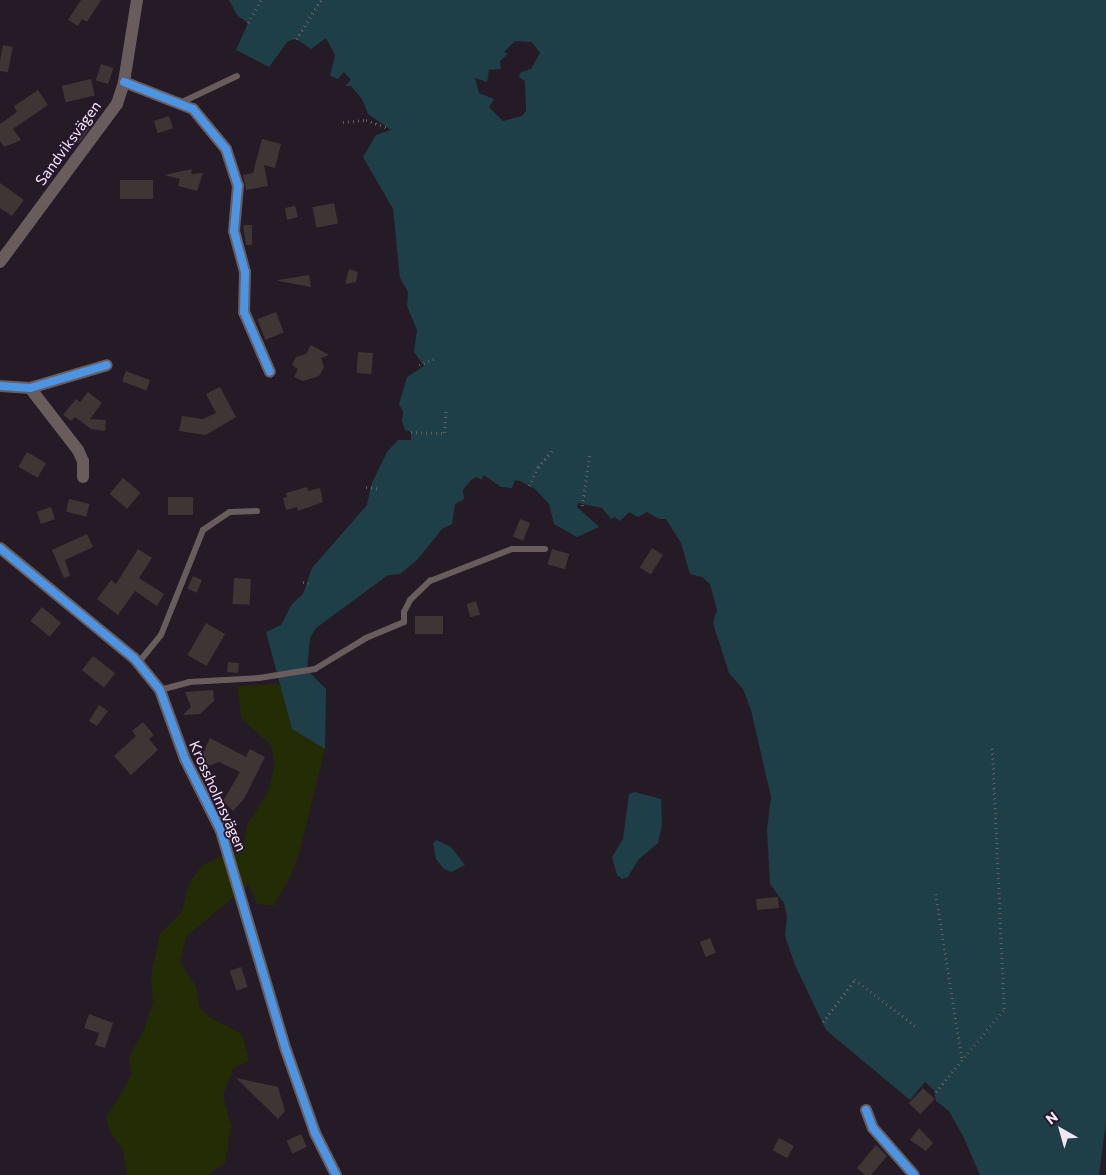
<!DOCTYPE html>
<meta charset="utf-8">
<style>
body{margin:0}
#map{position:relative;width:1106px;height:1175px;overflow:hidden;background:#241b27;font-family:Commissioner,sans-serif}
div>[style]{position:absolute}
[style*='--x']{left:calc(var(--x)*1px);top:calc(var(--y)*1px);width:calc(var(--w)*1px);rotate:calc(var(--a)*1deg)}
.green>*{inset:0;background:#242c05}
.water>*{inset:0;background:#1f3f48}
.building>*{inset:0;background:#3f3534;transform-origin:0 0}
.path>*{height:2.5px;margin-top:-1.25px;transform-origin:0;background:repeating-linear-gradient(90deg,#665c61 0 1px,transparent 0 5px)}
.lane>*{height:6px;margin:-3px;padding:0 3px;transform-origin:3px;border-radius:3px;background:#685c5d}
.street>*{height:12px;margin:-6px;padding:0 6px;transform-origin:6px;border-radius:6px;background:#685c5d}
.cycleway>*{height:8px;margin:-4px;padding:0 4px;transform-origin:4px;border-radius:4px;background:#4d94e3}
span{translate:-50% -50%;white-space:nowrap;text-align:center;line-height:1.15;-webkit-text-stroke:4px #27162c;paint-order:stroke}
.street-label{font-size:15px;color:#f2e6f5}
.north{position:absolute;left:1036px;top:1105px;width:50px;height:50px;-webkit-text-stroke:4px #27162c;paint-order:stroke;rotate:322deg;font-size:14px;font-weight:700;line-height:20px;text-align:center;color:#f2e6f5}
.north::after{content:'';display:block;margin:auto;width:18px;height:22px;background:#f2e6f5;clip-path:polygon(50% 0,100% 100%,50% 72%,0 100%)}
</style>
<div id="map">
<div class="green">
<i style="clip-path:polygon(280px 684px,292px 729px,325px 749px,300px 850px,290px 877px,273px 906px,257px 904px,249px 884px,186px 937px,180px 961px,196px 987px,199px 1007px,209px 1017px,242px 1034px,249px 1061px,233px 1068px,223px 1095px,231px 1126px,225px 1163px,208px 1175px,127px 1175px,123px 1150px,111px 1134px,106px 1118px,132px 1075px,129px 1057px,144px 1030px,153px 1002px,151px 977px,160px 934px,182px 912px,189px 883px,203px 865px,244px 845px,247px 825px,268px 792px,275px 763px,271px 745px,241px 718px,238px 686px)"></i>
</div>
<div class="water">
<i style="clip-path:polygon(evenodd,229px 0,1106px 0,1106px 1121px,1099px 1175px,980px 1175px,963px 1136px,949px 1111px,936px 1101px,934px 1090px,925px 1082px,910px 1100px,826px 1030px,795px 965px,785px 936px,787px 916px,784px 903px,770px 884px,767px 829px,771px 797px,751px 710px,743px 689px,729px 673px,720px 645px,713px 623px,717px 610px,710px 584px,702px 577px,690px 574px,681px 543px,666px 519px,659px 519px,647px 512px,638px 517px,629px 512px,620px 521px,615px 517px,611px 519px,602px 508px,578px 503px,577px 507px,599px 527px,577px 537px,554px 524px,549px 504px,535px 489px,520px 481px,515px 480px,512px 488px,501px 487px,484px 475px,481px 480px,477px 477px,471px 480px,463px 490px,464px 499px,455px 504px,452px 524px,442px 529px,417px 560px,400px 574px,388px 575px,316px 628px,310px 638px,307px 670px,326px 689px,325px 749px,292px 729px,266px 632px,281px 625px,292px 604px,303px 594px,312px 568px,367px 505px,371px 485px,387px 452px,398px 440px,411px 440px,411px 432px,405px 430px,402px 421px,403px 412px,399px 404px,407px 377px,424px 366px,414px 352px,417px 330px,407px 306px,408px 292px,400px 278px,393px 209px,363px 157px,376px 135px,391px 130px,368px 114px,362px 99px,351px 86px,345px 86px,351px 80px,344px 72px,338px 79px,330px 76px,335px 55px,326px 38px,311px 49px,296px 39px,288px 41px,269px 67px,236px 50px,248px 23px,237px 15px,229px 0,515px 41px,532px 42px,540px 53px,531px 69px,521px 72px,519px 77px,525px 81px,526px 111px,522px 116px,503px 121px,489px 107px,494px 99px,479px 93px,475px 78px,487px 82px,489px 70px,501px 69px,500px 61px,508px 54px,504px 52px,515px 41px)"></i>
<i style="clip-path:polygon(635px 792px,661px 799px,662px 825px,658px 843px,638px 860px,628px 877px,622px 879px,617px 875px,612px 857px,623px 839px,629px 794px)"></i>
<i style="clip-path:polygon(436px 840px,451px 847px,465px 865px,451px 872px,444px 869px,436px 859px,433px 843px)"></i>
</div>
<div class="building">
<i style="clip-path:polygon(81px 0,101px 0,87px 22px,82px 19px,78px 26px,68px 20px)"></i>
<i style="left:3px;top:45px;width:10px;height:26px;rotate:11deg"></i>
<i style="left:101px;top:64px;width:13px;height:17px;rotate:18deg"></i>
<i style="left:91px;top:79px;width:17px;height:30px;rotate:77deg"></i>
<i style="clip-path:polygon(38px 90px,48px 105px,13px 129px,21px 140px,4px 147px,0 141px,0 124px,17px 112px,14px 106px)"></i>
<i style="clip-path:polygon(88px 116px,95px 121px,78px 144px,75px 133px)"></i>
<i style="left:169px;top:116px;width:13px;height:16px;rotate:72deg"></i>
<i style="clip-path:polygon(262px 139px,281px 144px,275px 168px,264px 165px,268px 186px,246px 190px,243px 175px,253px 173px)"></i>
<i style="clip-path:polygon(192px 169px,191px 174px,203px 173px,197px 191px,178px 186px,180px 179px,164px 175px)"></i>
<i style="left:120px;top:180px;width:33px;height:19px"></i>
<i style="clip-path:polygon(0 183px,24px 200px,12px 216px,0 208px)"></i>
<i style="left:334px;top:203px;width:21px;height:22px;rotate:79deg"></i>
<i style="clip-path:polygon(295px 206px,298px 217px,287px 220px,285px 208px)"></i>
<i style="clip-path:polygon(243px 225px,252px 225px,252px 245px,246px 245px)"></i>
<i style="clip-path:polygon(349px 269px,358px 272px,356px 282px,345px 284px)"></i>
<i style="clip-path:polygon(309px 275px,311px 287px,278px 281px,278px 280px)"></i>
<i style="left:276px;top:312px;width:22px;height:20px;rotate:69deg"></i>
<i style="clip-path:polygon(311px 345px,329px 355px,321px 358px,324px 367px,319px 376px,303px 381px,294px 377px,298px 369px,292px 365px,296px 357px,306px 354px)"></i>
<i style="left:358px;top:352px;width:15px;height:21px;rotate:4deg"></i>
<i style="left:126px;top:371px;width:26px;height:11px;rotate:21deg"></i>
<i style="clip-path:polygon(220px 387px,236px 417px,206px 435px,179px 431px,182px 416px,203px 419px,216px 413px,206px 394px)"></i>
<i style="clip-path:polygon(88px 392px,102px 403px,90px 419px,106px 420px,105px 431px,91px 429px,75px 417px,71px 421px,63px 415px,76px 399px,80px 402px)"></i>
<i style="left:27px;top:452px;width:22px;height:17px;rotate:30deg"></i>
<i style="left:123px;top:478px;width:23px;height:21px;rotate:40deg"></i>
<i style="clip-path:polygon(307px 487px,308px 491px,320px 488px,323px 502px,298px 511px,297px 507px,286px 510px,283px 498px,287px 497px,286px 493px)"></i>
<i style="left:168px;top:497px;width:25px;height:18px"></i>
<i style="left:69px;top:499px;width:21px;height:13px;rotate:14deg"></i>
<i style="left:51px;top:507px;width:13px;height:15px;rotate:72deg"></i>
<i style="left:520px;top:519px;width:11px;height:19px;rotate:22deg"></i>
<i style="clip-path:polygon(87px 534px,93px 547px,65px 560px,70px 576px,64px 578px,52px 550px)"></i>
<i style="left:652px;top:548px;width:13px;height:23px;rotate:32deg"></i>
<i style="clip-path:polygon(138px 549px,152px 558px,139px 578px,164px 594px,157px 606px,135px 591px,118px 615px,97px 599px,111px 580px,116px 584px)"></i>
<i style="left:552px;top:549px;width:18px;height:16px;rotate:16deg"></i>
<i style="left:193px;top:576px;width:10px;height:14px;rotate:24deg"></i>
<i style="left:234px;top:578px;width:17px;height:26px;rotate:3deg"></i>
<i style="left:476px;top:601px;width:14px;height:10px;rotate:73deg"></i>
<i style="left:42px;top:607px;width:25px;height:18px;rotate:40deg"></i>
<i style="left:415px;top:616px;width:28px;height:18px"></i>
<i style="left:206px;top:623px;width:22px;height:37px;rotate:30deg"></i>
<i style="left:93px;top:656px;width:28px;height:18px;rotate:38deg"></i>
<i style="left:228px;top:662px;width:11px;height:10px;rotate:5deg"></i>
<i style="clip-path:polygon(213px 690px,214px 701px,200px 714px,183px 715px,191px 707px,185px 692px)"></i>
<i style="clip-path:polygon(99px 705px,108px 711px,97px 726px,89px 721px)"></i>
<i style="clip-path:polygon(143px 722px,154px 735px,149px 739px,158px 750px,131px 775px,114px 756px,136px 736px,132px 731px)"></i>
<i style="clip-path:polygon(210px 738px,246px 757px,250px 749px,265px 757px,244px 799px,233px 811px,223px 801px,240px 772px,219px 762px,202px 769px,199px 761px)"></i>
<i style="left:778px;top:897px;width:11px;height:22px;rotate:85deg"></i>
<i style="left:710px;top:938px;width:16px;height:11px;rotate:68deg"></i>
<i style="left:241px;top:967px;width:21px;height:12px;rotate:71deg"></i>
<i style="clip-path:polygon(89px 1014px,113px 1023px,105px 1048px,95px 1045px,99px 1033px,84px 1028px)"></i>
<i style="clip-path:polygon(236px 1078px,278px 1087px,285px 1111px,278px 1119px)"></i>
<i style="left:923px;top:1088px;width:16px;height:21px;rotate:43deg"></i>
<i style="clip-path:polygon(919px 1128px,933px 1143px,926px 1151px,910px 1140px)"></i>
<i style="left:301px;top:1134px;width:14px;height:16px;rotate:65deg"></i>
<i style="left:779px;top:1138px;width:17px;height:14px;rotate:28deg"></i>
<i style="clip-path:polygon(876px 1145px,887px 1156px,871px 1175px,865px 1175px,857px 1168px)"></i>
</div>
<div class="path">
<i style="--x:248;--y:23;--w:26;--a:-61"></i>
<i style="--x:296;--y:39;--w:46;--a:-57.3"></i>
<i style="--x:343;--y:122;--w:23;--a:-5"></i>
<i style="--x:366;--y:120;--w:23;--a:20"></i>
<i style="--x:419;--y:365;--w:16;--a:-22"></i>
<i style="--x:411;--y:432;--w:33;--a:2"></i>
<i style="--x:444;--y:433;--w:23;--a:-85"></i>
<i style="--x:529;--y:486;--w:21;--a:-65"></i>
<i style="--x:538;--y:467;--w:23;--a:-49"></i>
<i style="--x:366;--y:487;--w:15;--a:8"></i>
<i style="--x:582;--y:506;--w:55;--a:-81.6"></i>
<i style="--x:303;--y:582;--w:6;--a:18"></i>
<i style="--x:936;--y:894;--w:167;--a:81"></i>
<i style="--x:823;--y:1022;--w:54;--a:-53.3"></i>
<i style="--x:855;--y:979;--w:78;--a:37.7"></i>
<i style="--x:936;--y:1092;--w:107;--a:-50.7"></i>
<i style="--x:1004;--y:1009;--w:263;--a:-92.6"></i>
</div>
<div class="lane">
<i style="--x:180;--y:103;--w:63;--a:-25.3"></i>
<i style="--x:139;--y:662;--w:35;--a:-51"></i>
<i style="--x:161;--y:635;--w:113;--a:-68.2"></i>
<i style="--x:203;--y:530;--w:32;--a:-34"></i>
<i style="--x:230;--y:512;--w:27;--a:-2"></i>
<i style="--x:160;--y:690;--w:30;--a:-15"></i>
<i style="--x:189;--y:682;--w:70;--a:-3.3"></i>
<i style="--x:259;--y:678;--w:57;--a:-9.1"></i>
<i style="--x:315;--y:669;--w:60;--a:-31.3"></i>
<i style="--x:366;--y:638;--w:41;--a:-22.8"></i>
<i style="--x:404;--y:622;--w:10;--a:-90"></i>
<i style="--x:404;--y:612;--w:13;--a:-63"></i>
<i style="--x:410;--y:600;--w:28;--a:-44"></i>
<i style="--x:430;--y:581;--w:88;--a:-21.3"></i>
<i style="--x:512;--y:549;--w:33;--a:0"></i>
</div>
<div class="street">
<i style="--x:124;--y:82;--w:74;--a:21.4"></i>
<i style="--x:193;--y:109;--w:52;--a:50.5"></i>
<i style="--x:226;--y:149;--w:39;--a:72"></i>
<i style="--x:238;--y:186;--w:45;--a:95.1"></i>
<i style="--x:234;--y:231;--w:42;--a:75"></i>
<i style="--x:245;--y:272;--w:40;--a:91.4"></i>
<i style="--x:244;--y:312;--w:65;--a:66.6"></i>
<i style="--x:0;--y:262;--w:197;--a:-53.5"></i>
<i style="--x:117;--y:104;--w:23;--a:-72"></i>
<i style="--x:124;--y:82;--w:83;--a:-81"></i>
<i style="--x:0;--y:386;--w:30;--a:4"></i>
<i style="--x:30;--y:388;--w:80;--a:-16.6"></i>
<i style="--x:30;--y:388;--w:78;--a:52.3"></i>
<i style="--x:78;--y:450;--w:12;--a:66"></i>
<i style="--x:83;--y:461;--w:16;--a:90"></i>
<i style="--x:0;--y:548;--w:173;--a:39.4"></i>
<i style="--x:134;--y:658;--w:41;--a:50.9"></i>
<i style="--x:160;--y:690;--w:73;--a:70.1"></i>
<i style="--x:185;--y:759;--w:80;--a:63.4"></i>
<i style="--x:221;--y:831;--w:228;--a:73.5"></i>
<i style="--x:286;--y:1050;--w:88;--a:70.7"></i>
<i style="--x:315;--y:1133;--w:47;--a:63.4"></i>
<i style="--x:866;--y:1110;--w:19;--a:69"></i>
<i style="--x:873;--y:1128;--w:62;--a:48.9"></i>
</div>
<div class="cycleway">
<i style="--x:124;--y:82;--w:74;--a:21.4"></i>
<i style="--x:193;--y:109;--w:52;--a:50.5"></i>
<i style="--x:226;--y:149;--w:39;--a:72"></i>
<i style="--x:238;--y:186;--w:45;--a:95.1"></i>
<i style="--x:234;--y:231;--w:42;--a:75"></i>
<i style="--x:245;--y:272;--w:40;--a:91.4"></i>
<i style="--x:244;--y:312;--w:65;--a:66.6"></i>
<i style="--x:0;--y:386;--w:30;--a:4"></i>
<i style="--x:30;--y:388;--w:80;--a:-16.6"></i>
<i style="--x:0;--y:548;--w:173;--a:39.4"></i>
<i style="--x:134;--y:658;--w:41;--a:50.9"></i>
<i style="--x:160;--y:690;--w:73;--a:70.1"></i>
<i style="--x:185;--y:759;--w:80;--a:63.4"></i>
<i style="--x:221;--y:831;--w:228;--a:73.5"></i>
<i style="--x:286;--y:1050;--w:88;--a:70.7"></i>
<i style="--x:315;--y:1133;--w:47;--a:63.4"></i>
<i style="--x:866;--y:1110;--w:19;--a:69"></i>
<i style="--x:873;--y:1128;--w:62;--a:48.9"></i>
</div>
<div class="street-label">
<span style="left:68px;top:143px;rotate:-54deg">Sandviksvägen</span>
<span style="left:218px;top:796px;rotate:66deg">Krossholmsvägen</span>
</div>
<div class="north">N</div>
</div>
